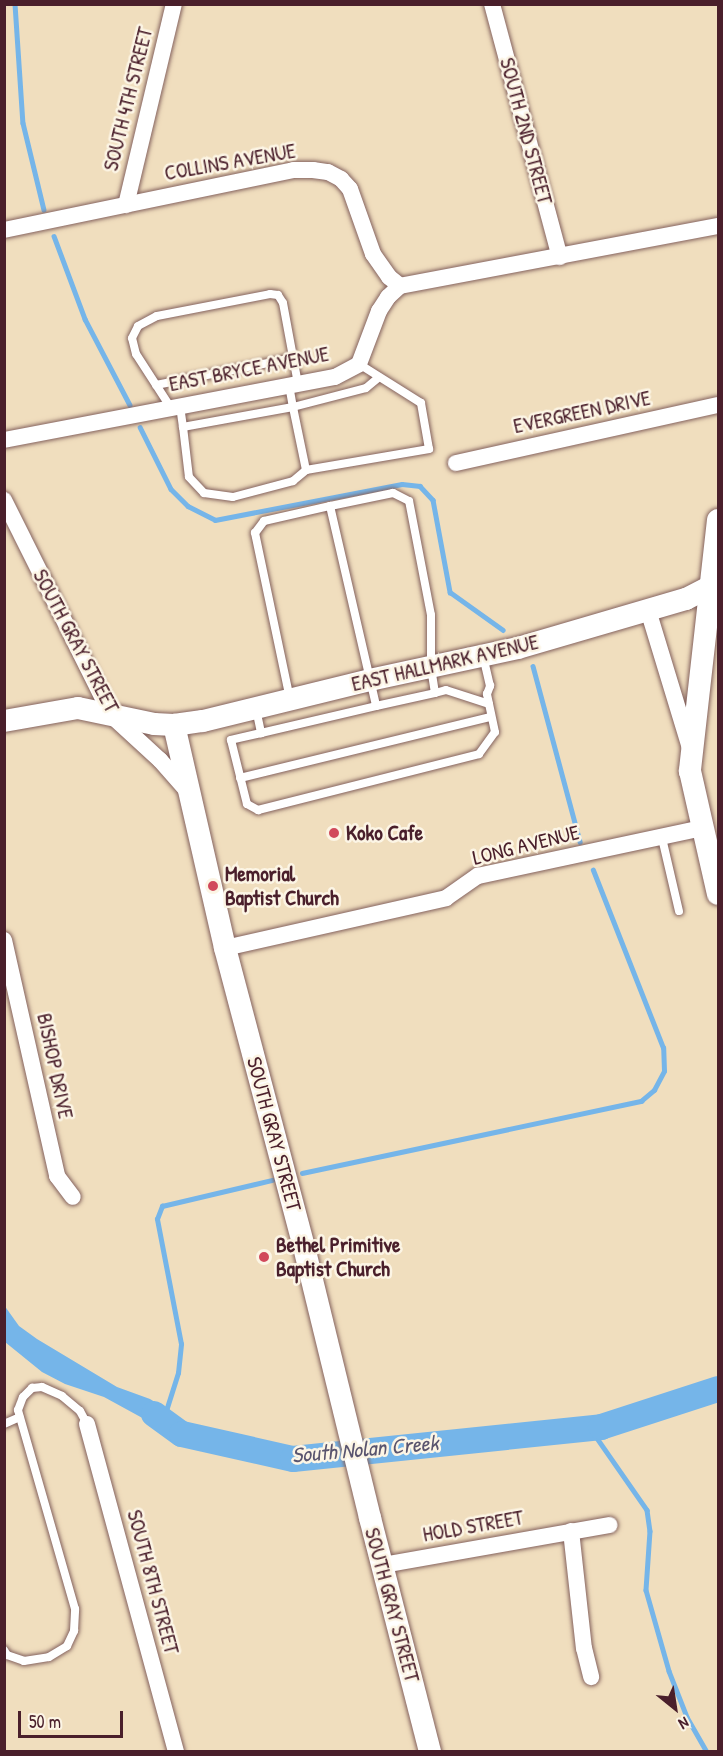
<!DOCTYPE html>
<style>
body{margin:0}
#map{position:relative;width:723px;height:1756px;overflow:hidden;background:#f0debe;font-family:"Patrick Hand",sans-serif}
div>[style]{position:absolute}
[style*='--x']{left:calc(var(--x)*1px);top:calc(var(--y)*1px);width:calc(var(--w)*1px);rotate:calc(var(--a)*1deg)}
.water>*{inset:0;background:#75b5e9}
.stream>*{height:4.5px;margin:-2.25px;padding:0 2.25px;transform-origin:2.25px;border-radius:2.25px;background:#75b5e9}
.river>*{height:26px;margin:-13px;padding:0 13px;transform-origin:13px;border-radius:13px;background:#75b5e9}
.roads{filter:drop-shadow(0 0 2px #84625e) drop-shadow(0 0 2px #84625e)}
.lane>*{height:8px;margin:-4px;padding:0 4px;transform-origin:4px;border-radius:4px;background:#fff}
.street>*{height:16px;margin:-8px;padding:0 8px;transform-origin:8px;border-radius:8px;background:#fff}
.secondary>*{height:22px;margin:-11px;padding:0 11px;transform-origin:11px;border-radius:11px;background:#fff}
.dots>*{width:16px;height:16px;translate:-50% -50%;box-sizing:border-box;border:3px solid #fcf5e5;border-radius:50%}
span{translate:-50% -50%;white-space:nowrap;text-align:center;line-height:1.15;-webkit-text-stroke:5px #fcf5e5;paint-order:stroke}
.street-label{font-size:21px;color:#4a1f2b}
.poi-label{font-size:21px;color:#4a1f2b;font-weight:700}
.left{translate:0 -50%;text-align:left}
.water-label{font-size:22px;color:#59546e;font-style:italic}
.frame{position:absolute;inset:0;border:6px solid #4a1f2b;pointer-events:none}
.north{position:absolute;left:645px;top:1678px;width:60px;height:60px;-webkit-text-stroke:4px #fcf5e5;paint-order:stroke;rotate:150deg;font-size:16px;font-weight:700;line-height:24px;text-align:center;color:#4a1f2b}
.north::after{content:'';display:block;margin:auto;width:21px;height:27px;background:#4a1f2b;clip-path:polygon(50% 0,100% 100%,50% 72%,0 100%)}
.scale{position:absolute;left:18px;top:1711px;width:105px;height:27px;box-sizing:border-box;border:3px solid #4a1f2b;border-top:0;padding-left:8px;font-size:18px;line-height:21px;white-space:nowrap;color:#4a1f2b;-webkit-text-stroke:4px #fcf5e5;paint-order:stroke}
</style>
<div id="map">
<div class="water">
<i style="clip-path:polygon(4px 1305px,19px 1326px,37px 1339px,117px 1387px,150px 1399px,174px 1414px,182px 1434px,168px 1432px,104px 1397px,65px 1384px,42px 1372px,5px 1342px)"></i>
</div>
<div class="stream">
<i style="--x:15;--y:4;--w:119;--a:86.2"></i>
<i style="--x:23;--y:123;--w:89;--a:76.4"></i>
<i style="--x:54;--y:236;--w:89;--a:69.5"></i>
<i style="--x:85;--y:319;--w:97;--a:62.4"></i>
<i style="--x:140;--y:427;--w:69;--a:63.4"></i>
<i style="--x:171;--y:489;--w:24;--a:45"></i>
<i style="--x:188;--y:506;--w:30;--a:27"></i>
<i style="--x:215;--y:520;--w:190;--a:-10.9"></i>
<i style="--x:402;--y:484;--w:18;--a:6"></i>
<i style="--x:420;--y:486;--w:19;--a:47"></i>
<i style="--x:433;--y:500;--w:94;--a:79.5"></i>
<i style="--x:450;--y:592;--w:65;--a:35.6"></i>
<i style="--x:533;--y:666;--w:182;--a:75"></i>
<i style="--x:302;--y:1173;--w:347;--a:-12"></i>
<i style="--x:641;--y:1101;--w:17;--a:-40"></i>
<i style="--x:654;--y:1090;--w:21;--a:-62"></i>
<i style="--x:664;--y:1071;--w:23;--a:-92"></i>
<i style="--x:663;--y:1048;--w:191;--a:-111.5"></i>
<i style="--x:165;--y:1414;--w:43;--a:-72.4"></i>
<i style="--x:178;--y:1373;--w:29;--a:-84"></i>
<i style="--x:181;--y:1344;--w:127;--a:-100.9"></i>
<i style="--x:157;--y:1219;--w:14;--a:-69"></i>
<i style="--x:162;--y:1206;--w:113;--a:-13.3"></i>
<i style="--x:590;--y:1428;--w:100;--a:55.2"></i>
<i style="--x:647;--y:1510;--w:21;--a:82"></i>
<i style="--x:650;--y:1531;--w:59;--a:93.9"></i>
<i style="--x:646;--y:1590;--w:84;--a:74.1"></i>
<i style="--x:669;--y:1671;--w:49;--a:68.6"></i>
<i style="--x:687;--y:1717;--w:40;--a:60.3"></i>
</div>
<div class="river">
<i style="--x:154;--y:1414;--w:34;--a:36"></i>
<i style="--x:182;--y:1434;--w:114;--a:12.7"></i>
<i style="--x:293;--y:1459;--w:310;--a:-5.9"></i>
<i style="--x:601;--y:1427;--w:123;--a:-18"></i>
</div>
<div class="roads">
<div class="lane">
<i style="--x:156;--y:385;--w:140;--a:-11.1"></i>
<i style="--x:289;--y:385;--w:22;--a:80"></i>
<i style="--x:293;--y:407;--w:75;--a:-14.6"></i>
<i style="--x:366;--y:388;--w:17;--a:-40"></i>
<i style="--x:180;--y:406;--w:21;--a:82"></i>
<i style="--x:171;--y:408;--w:64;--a:-122.9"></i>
<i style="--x:136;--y:354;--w:16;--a:-104"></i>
<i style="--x:132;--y:338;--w:13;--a:-63"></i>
<i style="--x:138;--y:326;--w:21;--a:-28"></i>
<i style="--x:157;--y:316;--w:115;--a:-11"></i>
<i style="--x:270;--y:294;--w:8;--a:7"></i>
<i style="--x:278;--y:295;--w:9;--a:58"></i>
<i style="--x:283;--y:303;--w:82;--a:79.5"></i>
<i style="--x:306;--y:470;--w:64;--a:-101.7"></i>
<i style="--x:293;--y:407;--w:112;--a:169.7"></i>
<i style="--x:183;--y:427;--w:50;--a:83.2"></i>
<i style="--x:189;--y:477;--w:22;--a:47"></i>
<i style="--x:204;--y:493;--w:29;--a:8"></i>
<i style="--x:233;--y:497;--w:62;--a:-14.9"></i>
<i style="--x:293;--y:481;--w:17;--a:-40"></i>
<i style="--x:306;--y:470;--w:125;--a:-9.7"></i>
<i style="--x:429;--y:449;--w:47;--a:-99.9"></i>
<i style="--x:421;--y:403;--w:73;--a:-147.8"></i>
<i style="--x:435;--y:693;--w:11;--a:-15"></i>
<i style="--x:446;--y:690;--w:45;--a:18"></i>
<i style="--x:290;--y:699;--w:170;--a:-101.9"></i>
<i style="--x:255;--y:533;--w:15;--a:-53"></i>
<i style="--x:264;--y:521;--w:68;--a:-12.8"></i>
<i style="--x:256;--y:709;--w:25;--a:78"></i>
<i style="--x:261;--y:733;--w:31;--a:167"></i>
<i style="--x:231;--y:740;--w:66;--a:76"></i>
<i style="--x:247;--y:804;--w:13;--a:29"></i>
<i style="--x:258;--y:810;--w:228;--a:-14.2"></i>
<i style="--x:479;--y:754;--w:27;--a:-54"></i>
<i style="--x:495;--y:732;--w:39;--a:-102"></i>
<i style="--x:487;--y:694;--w:9;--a:-69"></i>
<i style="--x:490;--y:686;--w:31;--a:-103"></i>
<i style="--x:261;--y:733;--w:118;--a:-13.2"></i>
<i style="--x:376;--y:706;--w:60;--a:-12.4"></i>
<i style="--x:435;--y:693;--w:26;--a:-99"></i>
<i style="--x:431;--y:667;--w:52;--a:-90"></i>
<i style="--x:431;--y:615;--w:116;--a:-100.9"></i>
<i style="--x:409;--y:501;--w:18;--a:-153"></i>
<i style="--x:393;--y:493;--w:64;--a:168.3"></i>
<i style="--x:330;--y:506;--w:205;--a:77"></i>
<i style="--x:240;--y:778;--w:258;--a:-13.7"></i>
<i style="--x:662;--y:838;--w:75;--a:76.9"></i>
<i style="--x:4;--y:1424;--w:17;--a:-24"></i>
<i style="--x:4;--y:1650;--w:6;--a:59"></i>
<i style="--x:7;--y:1655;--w:18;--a:19"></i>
<i style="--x:24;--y:1661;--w:25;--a:-9"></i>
<i style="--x:49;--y:1657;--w:21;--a:-31"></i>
<i style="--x:67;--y:1646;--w:17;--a:-65"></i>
<i style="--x:74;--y:1631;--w:22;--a:-87"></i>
<i style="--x:75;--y:1609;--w:207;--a:-106"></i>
<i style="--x:18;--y:1410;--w:14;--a:-69"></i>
<i style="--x:23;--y:1397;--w:13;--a:-45"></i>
<i style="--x:32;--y:1388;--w:10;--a:-6"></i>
<i style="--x:42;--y:1387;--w:22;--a:24"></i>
<i style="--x:62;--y:1396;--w:23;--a:40"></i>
<i style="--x:80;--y:1411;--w:15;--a:62"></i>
</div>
<div class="street">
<i style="--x:492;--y:4;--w:262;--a:75"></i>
<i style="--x:126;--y:205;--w:207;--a:-76.6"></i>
<i style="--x:4;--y:230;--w:296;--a:-11.7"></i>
<i style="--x:294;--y:170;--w:19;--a:0"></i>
<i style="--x:313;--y:170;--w:15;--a:8"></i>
<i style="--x:328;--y:172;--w:15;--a:28"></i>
<i style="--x:341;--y:179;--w:13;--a:48"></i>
<i style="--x:350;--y:189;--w:69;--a:70.5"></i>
<i style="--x:373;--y:254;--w:28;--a:55"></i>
<i style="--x:389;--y:277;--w:14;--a:39"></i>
<i style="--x:4;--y:440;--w:337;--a:-10.8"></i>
<i style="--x:335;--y:377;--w:27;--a:-28"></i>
<i style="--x:359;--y:364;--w:57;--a:-69.3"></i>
<i style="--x:379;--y:311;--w:17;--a:-57"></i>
<i style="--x:388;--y:297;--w:16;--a:-43"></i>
<i style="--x:400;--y:286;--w:324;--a:-10.7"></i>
<i style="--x:456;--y:463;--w:268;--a:-12.5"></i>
<i style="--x:4;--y:500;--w:240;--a:63.5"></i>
<i style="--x:111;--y:715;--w:67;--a:42.6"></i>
<i style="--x:160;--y:760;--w:44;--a:48.7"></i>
<i style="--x:648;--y:610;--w:144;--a:73.1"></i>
<i style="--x:4;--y:940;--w:242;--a:77.3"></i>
<i style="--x:57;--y:1176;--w:26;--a:53"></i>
<i style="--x:225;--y:948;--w:227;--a:-12.7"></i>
<i style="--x:446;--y:898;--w:39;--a:-35"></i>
<i style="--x:478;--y:876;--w:229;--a:-12.1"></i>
<i style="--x:87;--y:1424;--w:340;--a:74.8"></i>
<i style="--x:571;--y:1531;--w:118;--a:83.7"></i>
<i style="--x:584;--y:1648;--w:30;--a:76"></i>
<i style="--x:383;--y:1565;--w:230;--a:-10"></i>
</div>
<div class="secondary">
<i style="--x:718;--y:520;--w:253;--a:96.4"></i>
<i style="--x:690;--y:771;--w:126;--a:77.2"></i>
<i style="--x:4;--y:721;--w:75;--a:-10"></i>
<i style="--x:78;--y:708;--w:78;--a:11.9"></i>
<i style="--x:154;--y:724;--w:20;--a:3"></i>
<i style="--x:174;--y:725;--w:29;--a:-8"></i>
<i style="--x:203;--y:721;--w:172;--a:-13.8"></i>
<i style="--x:370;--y:680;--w:151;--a:-12.2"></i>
<i style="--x:518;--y:648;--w:175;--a:-16.3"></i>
<i style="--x:686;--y:599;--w:36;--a:-27"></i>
<i style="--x:174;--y:725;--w:229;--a:77.1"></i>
<i style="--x:225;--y:948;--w:309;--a:75.2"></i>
<i style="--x:304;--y:1247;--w:279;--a:76.3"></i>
<i style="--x:370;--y:1518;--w:242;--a:75.6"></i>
</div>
</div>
<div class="dots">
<i style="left:334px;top:833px;background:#d1495b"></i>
<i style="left:213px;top:886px;background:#d1495b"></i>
<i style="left:264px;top:1257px;background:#d1495b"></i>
</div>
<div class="street-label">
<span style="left:128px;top:99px;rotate:-76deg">SOUTH 4TH STREET</span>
<span style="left:526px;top:131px;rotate:75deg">SOUTH 2ND STREET</span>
<span style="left:230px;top:162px;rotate:-10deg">COLLINS AVENUE</span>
<span style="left:249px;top:369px;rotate:-11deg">EAST BRYCE AVENUE</span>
<span style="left:582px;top:412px;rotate:-12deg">EVERGREEN DRIVE</span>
<span style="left:76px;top:641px;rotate:62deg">SOUTH GRAY STREET</span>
<span style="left:445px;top:663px;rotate:-13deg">EAST HALLMARK AVENUE</span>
<span style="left:526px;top:845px;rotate:-14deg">LONG AVENUE</span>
<span style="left:55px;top:1066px;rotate:78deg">BISHOP DRIVE</span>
<span style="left:274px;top:1134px;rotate:75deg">SOUTH GRAY STREET</span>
<span style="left:473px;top:1526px;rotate:-10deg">HOLD STREET</span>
<span style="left:153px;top:1582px;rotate:75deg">SOUTH 8TH STREET</span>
<span style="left:392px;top:1605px;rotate:75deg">SOUTH GRAY STREET</span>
</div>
<div class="poi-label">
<span class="left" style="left:346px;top:833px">Koko Cafe</span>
<span class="left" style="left:225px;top:886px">Memorial<br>Baptist Church</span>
<span class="left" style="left:276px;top:1257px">Bethel Primitive<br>Baptist Church</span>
</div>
<div class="water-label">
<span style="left:365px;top:1449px;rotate:-5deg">South Nolan Creek</span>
</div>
<div class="frame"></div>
<div class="north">N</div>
<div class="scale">50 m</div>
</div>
